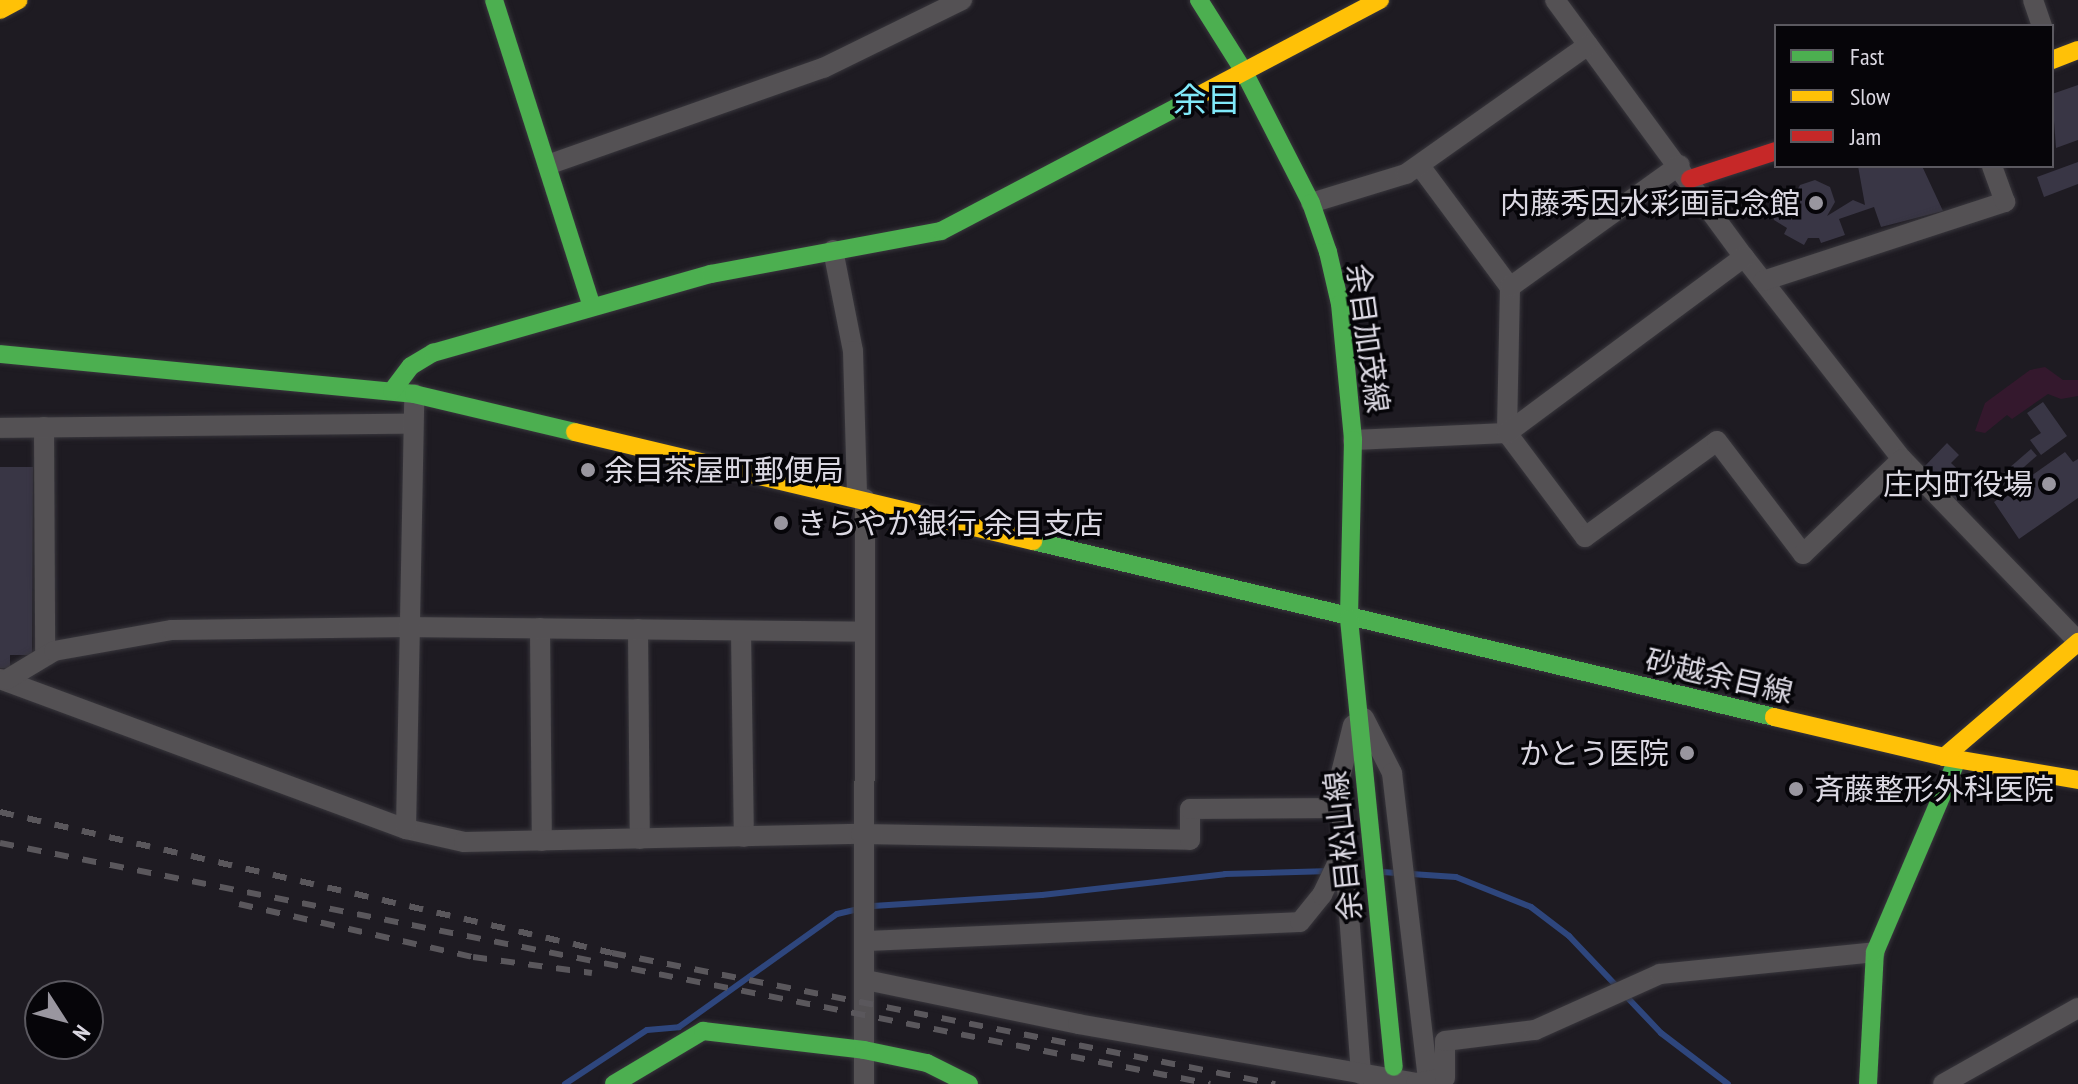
<!DOCTYPE html>
<meta charset="utf-8">
<style>
body{margin:0}
#map{position:relative;width:2078px;height:1084px;overflow:hidden;background:#1e1b22;font-family:"PT Sans Narrow","Noto Sans JP",sans-serif}
div>[style]{position:absolute}
[style*='--x']{left:calc(var(--x)*1px);top:calc(var(--y)*1px);width:calc(var(--w)*1px);rotate:calc(var(--a)*1deg)}
.green>*{inset:0;background:#34182d}
.stream>*{height:6px;margin:-3px;padding:0 3px;transform-origin:3px;border-radius:3px;background:#2e467d}
.building>*{inset:0;background:#393645;transform-origin:0 0}
.roads{filter:drop-shadow(0 0 2px #38363c) drop-shadow(0 0 2px #38363c)}
.street>*{height:20px;margin:-10px;padding:0 10px;transform-origin:10px;border-radius:10px;background:#545154}
.fast>*{height:18px;margin:-9px;padding:0 9px;transform-origin:9px;border-radius:9px;background:#4caf50}
.slow>*{height:18px;margin:-9px;padding:0 9px;transform-origin:9px;border-radius:9px;background:#ffc107}
.jam>*{height:18px;margin:-9px;padding:0 9px;transform-origin:9px;border-radius:9px;background:#c62828}
.rail>*{height:6px;margin-top:-3px;transform-origin:0;background:repeating-linear-gradient(90deg,#5a575c 0 14px,transparent 0 28px)}
.dots>*{width:22px;height:22px;translate:-50% -50%;box-sizing:border-box;border:4px solid #060509;border-radius:50%}
span{translate:-50% -50%;white-space:nowrap;text-align:center;line-height:1.15;-webkit-text-stroke:7px #060509;paint-order:stroke}
.poi-label{font-size:30px;color:#dbd8e2}
.right{translate:-100% -50%;text-align:right}
.left{translate:0 -50%;text-align:left}
.street-label{font-size:30px;color:#dbd8e2}
.quarter-label{font-size:34px;color:#80e9fa}
.legend{position:absolute;left:1774px;top:24px;width:280px;height:144px;box-sizing:border-box;background:#060509;border:2px solid #5b5960;margin:0;padding:10px 14px;list-style:none;font-size:24px;color:#dbd8e2}
.legend li{display:flex;align-items:center;gap:16px;height:40px}
.legend b{width:40px;border:2px solid #5b5960}
.north{position:absolute;left:24px;top:980px;width:80px;height:80px;box-sizing:border-box;background:#060509;border:2px solid #5b5960;border-radius:50%;rotate:126deg;font-size:22px;font-weight:700;line-height:32px;text-align:center;color:#dbd8e2}
.north::after{content:'';display:block;margin:auto;width:28px;height:36px;background:#99969f;clip-path:polygon(50% 0,100% 100%,50% 72%,0 100%)}
</style>
<div id="map">
<div class="green">
<i style="clip-path:polygon(2045px 367px,2063px 380px,2078px 380px,2078px 396px,2061px 399px,2048px 394px,2012px 419px,2007px 415px,1985px 433px,1975px 431px,1985px 403px,2030px 370px)"></i>
</div>
<div class="stream">
<i style="--x:1382;--y:872;--w:74;--a:3.9"></i>
<i style="--x:1456;--y:877;--w:81;--a:21.8"></i>
<i style="--x:1531;--y:907;--w:48;--a:37.3"></i>
<i style="--x:1569;--y:936;--w:134;--a:46.5"></i>
<i style="--x:1661;--y:1033;--w:84;--a:37.3"></i>
<i style="--x:565;--y:1084;--w:98;--a:-33.4"></i>
<i style="--x:647;--y:1030;--w:32;--a:-5"></i>
<i style="--x:679;--y:1027;--w:194;--a:-35.6"></i>
<i style="--x:837;--y:914;--w:37;--a:-13"></i>
<i style="--x:873;--y:906;--w:169;--a:-3.7"></i>
<i style="--x:1042;--y:895;--w:184;--a:-6.5"></i>
<i style="--x:1225;--y:874;--w:106;--a:-1.6"></i>
</div>
<div class="building">
<i style="clip-path:polygon(2078px 85px,2078px 140px,2056px 148px,2052px 94px)"></i>
<i style="clip-path:polygon(2078px 162px,2078px 184px,2044px 197px,2037px 177px)"></i>
<i style="clip-path:polygon(1858px 166px,1922px 166px,1943px 211px,1881px 227px,1874px 207px,1839px 219px,1845px 235px,1821px 243px,1819px 238px,1808px 238px,1804px 245px,1784px 234px,1787px 228px,1774px 220px,1767px 194px,1783px 190px,1786px 201px,1792px 200px,1800px 185px,1815px 180px,1830px 187px,1835px 202px,1827px 216px,1853px 200px,1865px 205px)"></i>
<i style="clip-path:polygon(2043px 402px,2067px 436px,2041px 455px,2030px 440px,2041px 433px,2027px 413px)"></i>
<i style="clip-path:polygon(1947px 443px,1959px 455px,1951px 463px,1974px 485px,1958px 502px,1923px 468px)"></i>
<i style="left:2031px;top:449px;width:9px;height:52px;rotate:49deg"></i>
<i style="clip-path:polygon(2065px 452px,2073px 462px,2078px 459px,2078px 498px,2019px 539px,1994px 502px)"></i>
<i style="clip-path:polygon(0 467px,33px 467px,32px 655px,10px 655px,10px 668px,0 668px)"></i>
</div>
<div class="roads">
<div class="street">
<i style="--x:1555;--y:0;--w:319;--a:53.7"></i>
<i style="--x:1744;--y:257;--w:256;--a:52"></i>
<i style="--x:1902;--y:459;--w:253;--a:46"></i>
<i style="--x:2033;--y:0;--w:28;--a:71"></i>
<i style="--x:550;--y:164;--w:289;--a:-19.4"></i>
<i style="--x:823;--y:68;--w:155;--a:-26.1"></i>
<i style="--x:1420;--y:166;--w:151;--a:53.4"></i>
<i style="--x:1510;--y:287;--w:146;--a:91.2"></i>
<i style="--x:1507;--y:433;--w:130;--a:53.1"></i>
<i style="--x:1585;--y:537;--w:163;--a:-36"></i>
<i style="--x:1717;--y:441;--w:142;--a:52.7"></i>
<i style="--x:1803;--y:554;--w:137;--a:-43.8"></i>
<i style="--x:1311;--y:203;--w:99;--a:-17"></i>
<i style="--x:1406;--y:174;--w:223;--a:-35.3"></i>
<i style="--x:833;--y:250;--w:103;--a:78.8"></i>
<i style="--x:853;--y:351;--w:146;--a:88.4"></i>
<i style="--x:1763;--y:281;--w:255;--a:-18.1"></i>
<i style="--x:2005;--y:202;--w:38;--a:-110"></i>
<i style="--x:1510;--y:287;--w:209;--a:-35.7"></i>
<i style="--x:44;--y:427;--w:229;--a:89.7"></i>
<i style="--x:0;--y:428;--w:411;--a:-0.6"></i>
<i style="--x:1353;--y:440;--w:154;--a:-2.6"></i>
<i style="--x:1507;--y:433;--w:295;--a:-36.6"></i>
<i style="--x:540;--y:628;--w:213;--a:89.5"></i>
<i style="--x:638;--y:629;--w:210;--a:89.5"></i>
<i style="--x:741;--y:631;--w:206;--a:89.2"></i>
<i style="--x:0;--y:679;--w:433;--a:20.3"></i>
<i style="--x:406;--y:829;--w:59;--a:12.6"></i>
<i style="--x:464;--y:842;--w:397;--a:-1.2"></i>
<i style="--x:861;--y:834;--w:329;--a:1"></i>
<i style="--x:1190;--y:840;--w:31;--a:-90"></i>
<i style="--x:1190;--y:809;--w:151;--a:-0.4"></i>
<i style="--x:6;--y:680;--w:56;--a:-31.1"></i>
<i style="--x:54;--y:651;--w:120;--a:-10.1"></i>
<i style="--x:172;--y:630;--w:238;--a:-0.7"></i>
<i style="--x:410;--y:627;--w:452;--a:0.6"></i>
<i style="--x:1364;--y:718;--w:62;--a:63"></i>
<i style="--x:1392;--y:773;--w:310;--a:83.3"></i>
<i style="--x:1353;--y:725;--w:58;--a:104"></i>
<i style="--x:1339;--y:781;--w:294;--a:85.7"></i>
<i style="--x:406;--y:829;--w:435;--a:-88.9"></i>
<i style="--x:866;--y:941;--w:434;--a:-2.5"></i>
<i style="--x:1300;--y:922;--w:35;--a:-51"></i>
<i style="--x:1322;--y:895;--w:51;--a:-64.4"></i>
<i style="--x:866;--y:980;--w:217;--a:11.7"></i>
<i style="--x:1078;--y:1024;--w:343;--a:9.9"></i>
<i style="--x:1416;--y:1083;--w:29;--a:-10"></i>
<i style="--x:1445;--y:1078;--w:37;--a:-90"></i>
<i style="--x:1445;--y:1041;--w:91;--a:-7"></i>
<i style="--x:1535;--y:1030;--w:137;--a:-24.1"></i>
<i style="--x:1660;--y:974;--w:216;--a:-5.8"></i>
<i style="--x:864;--y:1084;--w:585;--a:-89.9"></i>
<i style="--x:1943;--y:1084;--w:155;--a:-29.4"></i>
</div>
<div class="fast">
<i style="--x:494;--y:0;--w:322;--a:72.3"></i>
<i style="--x:1199;--y:0;--w:83;--a:57.8"></i>
<i style="--x:1243;--y:70;--w:149;--a:62.9"></i>
<i style="--x:1311;--y:203;--w:52;--a:70.9"></i>
<i style="--x:1328;--y:252;--w:53;--a:77"></i>
<i style="--x:1340;--y:304;--w:137;--a:84.5"></i>
<i style="--x:1353;--y:440;--w:179;--a:91.3"></i>
<i style="--x:0;--y:354;--w:416;--a:5.5"></i>
<i style="--x:414;--y:394;--w:165;--a:13.3"></i>
<i style="--x:392;--y:391;--w:31;--a:-53"></i>
<i style="--x:411;--y:366;--w:26;--a:-31"></i>
<i style="--x:433;--y:353;--w:289;--a:-15.9"></i>
<i style="--x:711;--y:274;--w:234;--a:-10.6"></i>
<i style="--x:941;--y:231;--w:281;--a:-27.7"></i>
<i style="--x:1033;--y:541;--w:762;--a:13.36"></i>
<i style="--x:1349;--y:619;--w:450;--a:84.3"></i>
<i style="--x:614;--y:1084;--w:104;--a:-30.8"></i>
<i style="--x:703;--y:1031;--w:162;--a:6.7"></i>
<i style="--x:864;--y:1050;--w:64;--a:11.7"></i>
<i style="--x:927;--y:1063;--w:47;--a:26.6"></i>
<i style="--x:1868;--y:1084;--w:132;--a:-87"></i>
<i style="--x:1875;--y:952;--w:209;--a:-66.9"></i>
</div>
<div class="slow">
<i style="--x:0;--y:10;--w:21;--a:-28"></i>
<i style="--x:2052;--y:60;--w:28;--a:-21"></i>
<i style="--x:1190;--y:100;--w:215;--a:-27.8"></i>
<i style="--x:575;--y:432;--w:471;--a:13.4"></i>
<i style="--x:1774;--y:717;--w:175;--a:13.2"></i>
<i style="--x:1944;--y:757;--w:136;--a:9.7"></i>
<i style="--x:1944;--y:757;--w:177;--a:-40.6"></i>
</div>
<div class="jam">
<i style="--x:1690;--y:179;--w:90;--a:-18"></i>
</div>
</div>
<div class="rail">
<i style="--x:0;--y:812;--w:628;--a:12.97"></i>
<i style="--x:612;--y:953;--w:676;--a:11.18"></i>
<i style="--x:0;--y:843;--w:1234;--a:11.26"></i>
<i style="--x:239;--y:904;--w:240;--a:12.8"></i>
<i style="--x:473;--y:957;--w:120;--a:7.7"></i>
</div>
<div class="dots">
<i style="left:1816px;top:203px;background:#99969f"></i>
<i style="left:588px;top:470px;background:#99969f"></i>
<i style="left:2049px;top:484px;background:#99969f"></i>
<i style="left:781px;top:523px;background:#99969f"></i>
<i style="left:1687px;top:753px;background:#99969f"></i>
<i style="left:1796px;top:789px;background:#99969f"></i>
</div>
<div class="poi-label">
<span class="right" style="left:1800px;top:203px">内藤秀因水彩画記念館</span>
<span class="left" style="left:604px;top:470px">余目茶屋町郵便局</span>
<span class="right" style="left:2033px;top:484px">庄内町役場</span>
<span class="left" style="left:797px;top:523px">きらやか銀行 余目支店</span>
<span class="right" style="left:1669px;top:753px">かとう医院</span>
<span class="left" style="left:1814px;top:789px">斉藤整形外科医院</span>
</div>
<div class="street-label">
<span style="left:1368px;top:338px;rotate:82deg">余目加茂線</span>
<span style="left:1719px;top:676px;rotate:13deg">砂越余目線</span>
<span style="left:1343px;top:846px;rotate:-96deg">余目松山線</span>
</div>
<div class="quarter-label">
<span style="left:1207px;top:100px">余目</span>
</div>
<ul class="legend">
<li><b style="height:10px;background:#4caf50"></b>Fast</li>
<li><b style="height:10px;background:#ffc107"></b>Slow</li>
<li><b style="height:10px;background:#c62828"></b>Jam</li>
</ul>
<div class="north">N</div>
</div>
